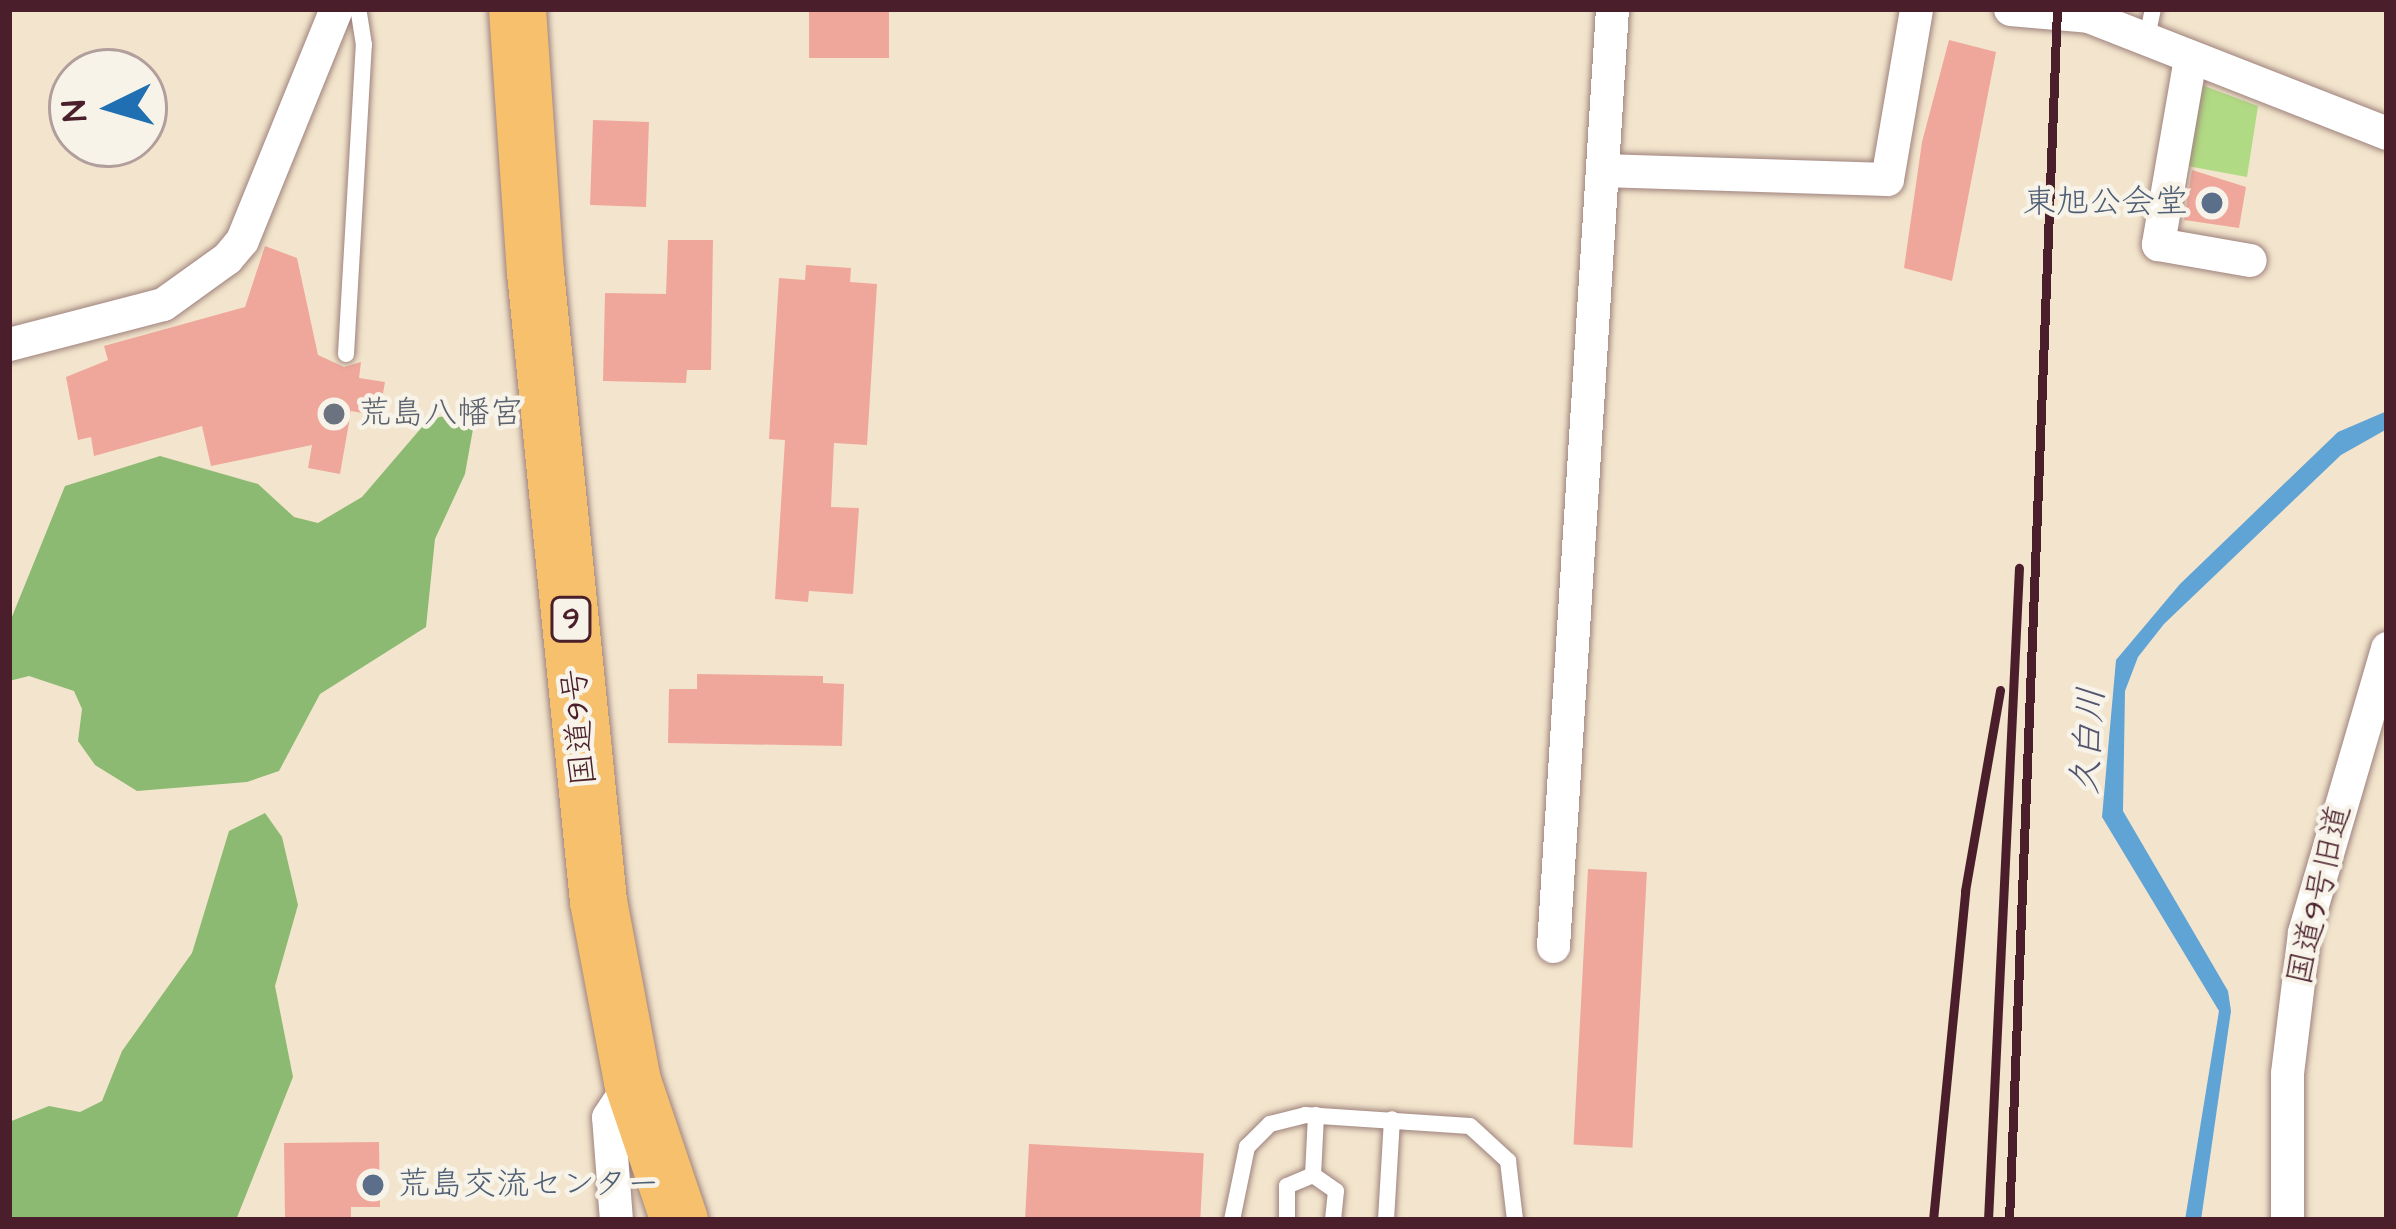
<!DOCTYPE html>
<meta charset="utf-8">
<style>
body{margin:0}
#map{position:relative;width:2396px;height:1229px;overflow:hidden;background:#f3e5cd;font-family:"Architects Daughter","Klee One",sans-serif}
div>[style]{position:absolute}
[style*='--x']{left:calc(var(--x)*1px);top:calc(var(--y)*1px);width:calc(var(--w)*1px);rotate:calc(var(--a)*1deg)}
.green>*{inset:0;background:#b1da84}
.forest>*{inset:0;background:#8cba72}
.water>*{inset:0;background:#60a3d5}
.building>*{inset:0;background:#efa79b;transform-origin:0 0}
.roads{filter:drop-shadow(0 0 3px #9e827c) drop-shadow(0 0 3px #9e827c)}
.service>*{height:16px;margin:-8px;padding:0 8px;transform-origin:8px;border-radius:8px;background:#fff}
.minor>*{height:33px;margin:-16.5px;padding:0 16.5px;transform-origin:16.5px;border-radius:16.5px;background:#fff}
.trunk>*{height:57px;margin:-28.5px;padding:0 28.5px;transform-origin:28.5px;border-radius:28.5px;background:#f7c06c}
.rail>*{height:9px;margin:-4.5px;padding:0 4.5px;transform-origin:4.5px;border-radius:4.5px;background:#4a1f2b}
.dots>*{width:33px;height:33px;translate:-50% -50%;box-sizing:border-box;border:6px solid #f7f3e8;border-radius:50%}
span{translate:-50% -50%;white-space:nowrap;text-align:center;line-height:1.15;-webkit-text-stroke:9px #f7f3e8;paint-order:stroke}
.shield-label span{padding:3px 9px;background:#f7f3e8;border:3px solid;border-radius:9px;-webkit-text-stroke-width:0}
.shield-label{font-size:30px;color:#4a1f2b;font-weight:700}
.service-label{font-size:33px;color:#4e5e75}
.right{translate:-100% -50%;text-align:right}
.left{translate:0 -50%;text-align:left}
.worship-label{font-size:33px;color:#5b616d}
.street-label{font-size:33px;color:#4a1f2b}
.water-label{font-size:36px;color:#53546f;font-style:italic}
.frame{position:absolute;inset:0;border:12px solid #4a1f2b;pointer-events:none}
.north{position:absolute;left:48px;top:48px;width:120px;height:120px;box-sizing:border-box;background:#f7f3e8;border:3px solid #b29e9c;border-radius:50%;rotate:265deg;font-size:33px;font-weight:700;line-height:48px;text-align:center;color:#4a1f2b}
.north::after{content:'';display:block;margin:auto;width:42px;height:54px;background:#1f6fb2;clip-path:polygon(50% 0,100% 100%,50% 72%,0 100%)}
</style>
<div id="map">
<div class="green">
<i style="clip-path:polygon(2196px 83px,2258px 106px,2247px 177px,2182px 165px)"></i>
</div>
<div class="forest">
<i style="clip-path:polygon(448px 415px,466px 417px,473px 429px,465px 474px,435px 539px,426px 627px,320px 694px,279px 771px,247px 782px,137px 791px,95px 765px,78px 741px,82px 709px,74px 691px,29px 676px,9px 681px,9px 624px,65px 486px,160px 456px,258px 484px,294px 517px,318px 523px,362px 497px,428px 420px)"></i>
<i style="clip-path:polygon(265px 813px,282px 837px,298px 905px,275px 986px,293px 1077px,236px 1220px,9px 1220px,9px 1122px,49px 1106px,80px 1112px,102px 1101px,122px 1051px,192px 953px,229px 831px)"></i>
</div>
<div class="water">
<i style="clip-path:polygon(2387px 411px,2387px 429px,2341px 455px,2164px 624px,2138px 657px,2125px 691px,2123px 811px,2228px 991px,2231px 1011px,2201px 1220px,2185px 1220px,2219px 1011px,2102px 817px,2116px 660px,2180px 584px,2338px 432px)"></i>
</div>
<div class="building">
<i style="left:809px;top:9px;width:80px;height:49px"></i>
<i style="clip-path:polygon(1949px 40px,1996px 52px,1952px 281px,1904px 268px,1922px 142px)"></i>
<i style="left:593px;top:120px;width:56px;height:85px;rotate:2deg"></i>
<i style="clip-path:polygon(2192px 170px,2246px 187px,2239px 228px,2184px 220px)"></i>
<i style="clip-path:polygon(668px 240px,713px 240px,711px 370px,687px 370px,686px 383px,603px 381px,605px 293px,666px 294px)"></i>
<i style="clip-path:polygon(265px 246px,297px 258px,318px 355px,344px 367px,361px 362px,359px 378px,385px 382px,379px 416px,351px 411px,340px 474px,308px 468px,312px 445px,211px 466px,202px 426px,94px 456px,91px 437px,78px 440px,66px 377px,108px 360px,104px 346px,245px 307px)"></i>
<i style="clip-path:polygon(806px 265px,851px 268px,850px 282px,877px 284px,867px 445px,834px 443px,831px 507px,859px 508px,853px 594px,809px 591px,808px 602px,775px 599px,785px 440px,769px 439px,779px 278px,805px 280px)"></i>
<i style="clip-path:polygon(697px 674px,823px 676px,823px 683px,844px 684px,842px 746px,668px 743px,669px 689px,697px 689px)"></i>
<i style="left:1588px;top:869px;width:59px;height:276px;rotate:3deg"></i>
<i style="clip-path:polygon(379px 1142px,380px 1207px,351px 1207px,351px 1220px,285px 1220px,284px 1143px)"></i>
<i style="left:1029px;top:1144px;width:175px;height:76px;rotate:3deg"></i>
</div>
<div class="roads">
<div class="service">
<i style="--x:2147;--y:37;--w:29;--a:-78"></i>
<i style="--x:346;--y:354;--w:310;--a:-86.7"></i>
<i style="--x:364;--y:45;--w:36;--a:-99"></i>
<i style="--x:1313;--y:1175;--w:60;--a:-87.1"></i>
<i style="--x:1232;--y:1220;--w:75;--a:-78.4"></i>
<i style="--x:1247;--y:1147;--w:33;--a:-45"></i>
<i style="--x:1270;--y:1124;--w:36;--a:-14"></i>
<i style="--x:1305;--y:1115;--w:165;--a:3.8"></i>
<i style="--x:1470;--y:1126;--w:52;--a:42.6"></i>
<i style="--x:1508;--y:1161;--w:59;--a:83.2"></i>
<i style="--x:1287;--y:1220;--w:34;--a:-90"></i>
<i style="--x:1287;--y:1186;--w:28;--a:-23"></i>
<i style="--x:1313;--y:1175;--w:28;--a:35"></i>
<i style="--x:1336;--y:1191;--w:29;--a:96"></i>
<i style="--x:1386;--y:1220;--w:101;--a:-86.6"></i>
</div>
<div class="minor">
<i style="--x:2010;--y:9;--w:78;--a:5.1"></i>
<i style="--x:2088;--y:16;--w:321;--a:21.4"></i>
<i style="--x:2190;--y:58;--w:189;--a:99.8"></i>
<i style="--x:2158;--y:244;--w:93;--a:9.9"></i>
<i style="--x:1602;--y:170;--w:285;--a:1.8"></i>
<i style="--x:1887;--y:179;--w:172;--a:-80.3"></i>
<i style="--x:9;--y:344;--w:159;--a:-14.6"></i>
<i style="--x:163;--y:304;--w:79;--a:-35.7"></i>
<i style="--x:227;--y:258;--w:23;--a:-50"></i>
<i style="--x:242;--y:240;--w:249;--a:-67.9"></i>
<i style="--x:1553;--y:946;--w:939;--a:-86.4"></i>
<i style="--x:616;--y:1220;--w:103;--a:-94.4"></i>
<i style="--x:608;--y:1117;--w:43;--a:-56.3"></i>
<i style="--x:2287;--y:1220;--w:147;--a:-90"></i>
<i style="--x:2287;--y:1073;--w:142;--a:-83.1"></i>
<i style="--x:2304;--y:932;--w:296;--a:-73.7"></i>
</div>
<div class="trunk">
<i style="--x:517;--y:9;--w:264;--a:86.1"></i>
<i style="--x:535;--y:272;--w:632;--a:84.28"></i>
<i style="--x:598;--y:901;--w:183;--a:79.3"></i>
<i style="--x:632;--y:1081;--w:147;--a:71.3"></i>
</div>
</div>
<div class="rail">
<i style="--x:1933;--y:1220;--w:331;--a:-84.4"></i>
<i style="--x:1965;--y:891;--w:204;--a:-80.1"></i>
<i style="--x:1988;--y:1220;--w:653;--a:-87.28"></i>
<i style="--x:2009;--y:1220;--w:1212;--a:-87.73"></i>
</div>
<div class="dots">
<i style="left:2212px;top:203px;background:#5c6f8a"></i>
<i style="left:334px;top:414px;background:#6b7280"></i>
<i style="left:373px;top:1185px;background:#5c6f8a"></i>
</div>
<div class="shield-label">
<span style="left:571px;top:619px">9</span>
</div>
<div class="service-label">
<span class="right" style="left:2188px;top:203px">東旭公会堂</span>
<span class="left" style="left:397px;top:1185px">荒島交流センター</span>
</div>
<div class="worship-label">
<span class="left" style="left:358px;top:414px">荒島八幡宮</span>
</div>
<div class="street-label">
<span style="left:580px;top:727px;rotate:-95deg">国道9号</span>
<span style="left:2320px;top:895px;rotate:-77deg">国道9号旧道</span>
</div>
<div class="water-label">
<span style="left:2089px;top:741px;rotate:-86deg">久白川</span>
</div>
<div class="frame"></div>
<div class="north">N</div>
</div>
